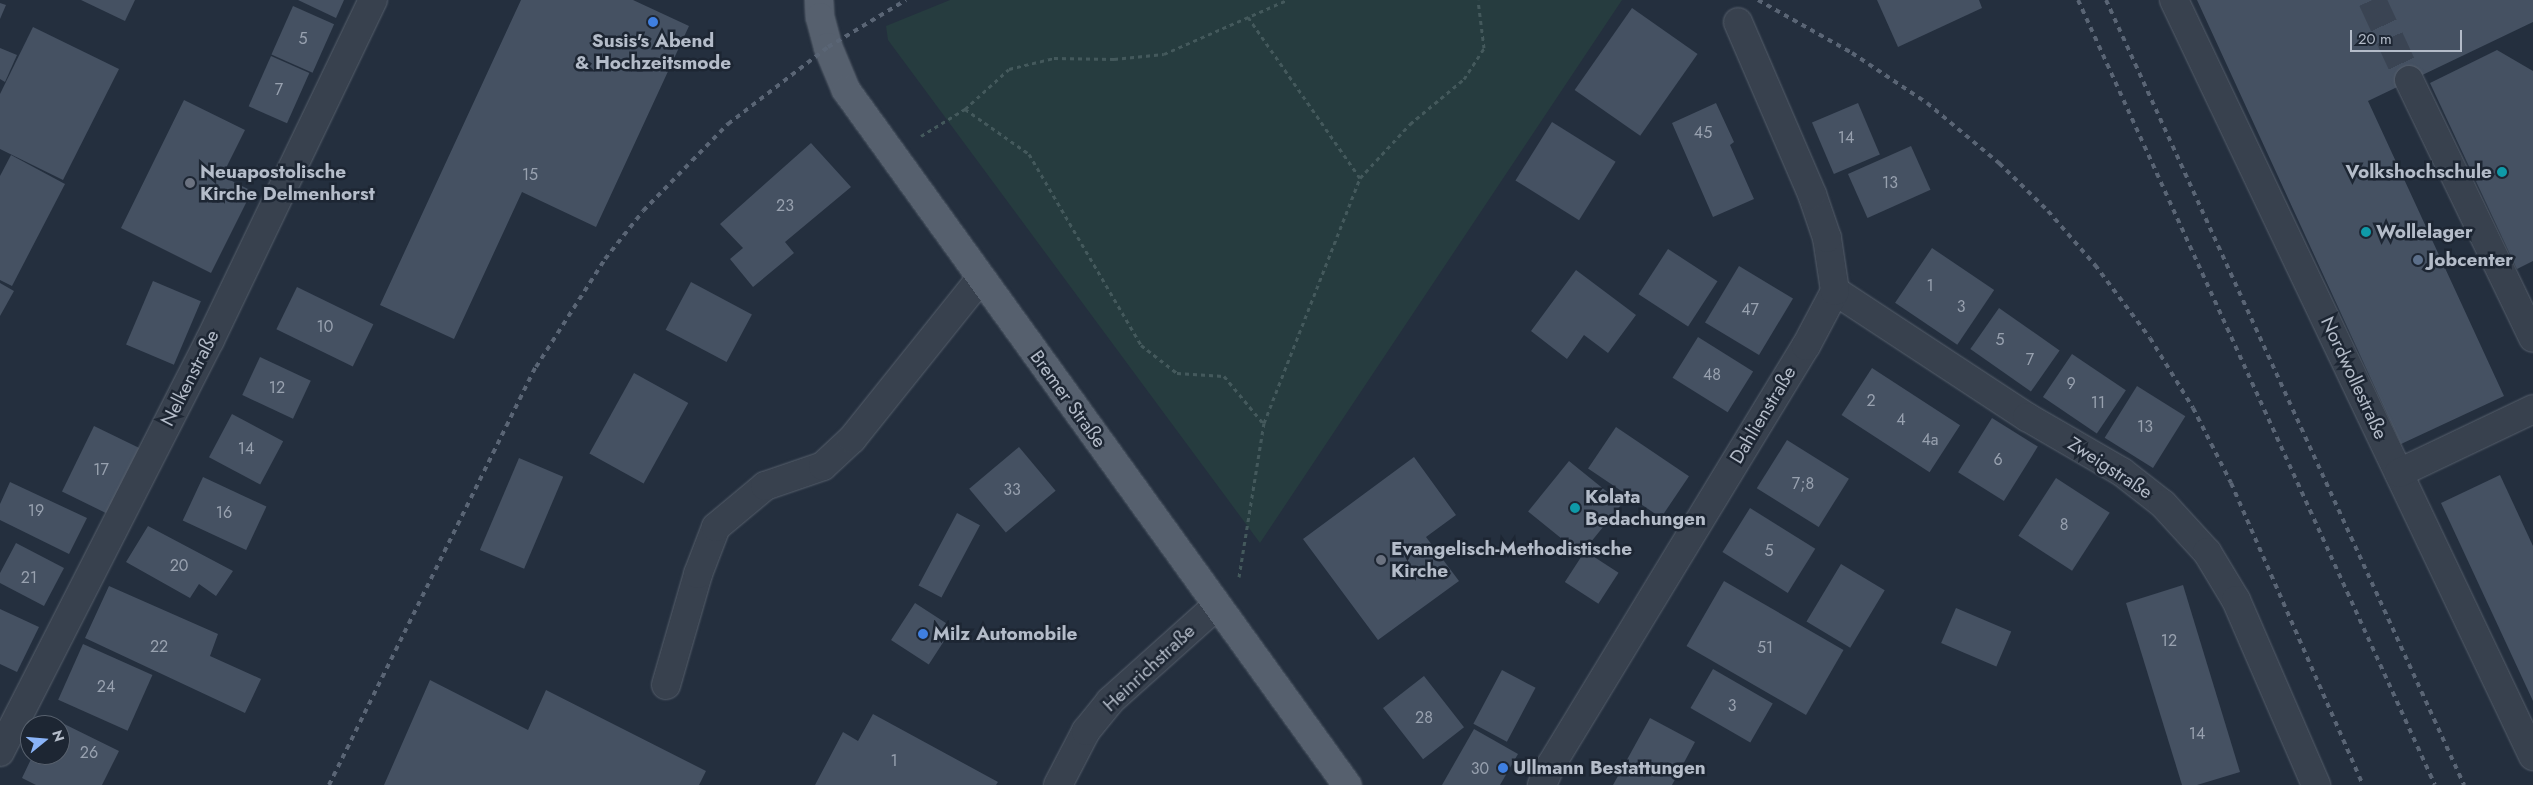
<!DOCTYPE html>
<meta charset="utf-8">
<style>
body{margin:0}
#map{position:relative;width:2533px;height:785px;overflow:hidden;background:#242f3e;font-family:Jost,sans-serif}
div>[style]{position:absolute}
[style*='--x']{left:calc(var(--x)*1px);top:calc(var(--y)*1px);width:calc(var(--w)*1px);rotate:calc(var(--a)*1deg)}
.green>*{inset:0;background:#263c3f}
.building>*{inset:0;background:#455162;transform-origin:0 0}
.minor-tunnel>*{height:28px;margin-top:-14px;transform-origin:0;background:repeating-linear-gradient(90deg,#3a4453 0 28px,transparent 0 42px)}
.path>*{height:3px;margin-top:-1.5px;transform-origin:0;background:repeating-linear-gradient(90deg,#44595c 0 4px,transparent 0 8px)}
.roads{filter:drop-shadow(0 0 1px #565f6c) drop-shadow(0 0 1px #565f6c)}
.minor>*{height:28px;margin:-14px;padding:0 14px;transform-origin:14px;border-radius:14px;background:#38414e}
.major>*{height:28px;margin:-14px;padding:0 14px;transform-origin:14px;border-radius:14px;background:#56606e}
.rail>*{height:4px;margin-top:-2px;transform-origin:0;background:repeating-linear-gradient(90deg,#5a6575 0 5px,transparent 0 10px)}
.dots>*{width:14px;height:14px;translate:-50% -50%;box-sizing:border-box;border:2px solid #1d2633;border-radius:50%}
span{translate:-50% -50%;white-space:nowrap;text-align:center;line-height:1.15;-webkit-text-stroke:5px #1d2633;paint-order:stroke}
.number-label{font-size:16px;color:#98a1af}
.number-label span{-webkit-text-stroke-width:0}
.poi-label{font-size:19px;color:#b4bcc9;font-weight:700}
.left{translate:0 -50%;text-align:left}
.right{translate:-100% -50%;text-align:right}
.street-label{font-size:19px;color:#b4bcc9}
.north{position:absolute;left:20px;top:715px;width:50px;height:50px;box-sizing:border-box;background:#1d2633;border:1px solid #59626f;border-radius:50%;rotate:73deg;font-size:14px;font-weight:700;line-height:20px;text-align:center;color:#b4bcc9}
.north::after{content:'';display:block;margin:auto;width:18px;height:22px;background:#8ab4f8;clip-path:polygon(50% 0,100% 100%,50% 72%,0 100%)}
.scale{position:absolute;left:2350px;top:30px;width:112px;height:22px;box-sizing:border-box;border:2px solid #b4bcc9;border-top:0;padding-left:6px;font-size:15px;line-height:18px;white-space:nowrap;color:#b4bcc9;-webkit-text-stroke:4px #1d2633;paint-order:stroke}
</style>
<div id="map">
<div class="green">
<i style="clip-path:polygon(950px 0,1622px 0,1260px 543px,888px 40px,886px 26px)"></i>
</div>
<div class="building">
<i style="clip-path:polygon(81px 0,135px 0,125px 21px)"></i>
<i style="clip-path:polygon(298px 0,344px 0,336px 18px)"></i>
<i style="clip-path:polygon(521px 0,633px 0,689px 26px,596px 227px,522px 192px,454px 339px,380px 305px)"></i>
<i style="clip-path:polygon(1877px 0,1979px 0,1982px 8px,1898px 47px)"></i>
<i style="clip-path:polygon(2197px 0,2533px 0,2533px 22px,2368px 101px,2504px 396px,2401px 444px)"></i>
<i style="clip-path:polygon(0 3px,6px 5px,0 19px)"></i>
<i style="left:293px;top:6px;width:45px;height:53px;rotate:24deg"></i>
<i style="left:1632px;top:8px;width:80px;height:100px;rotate:35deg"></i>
<i style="clip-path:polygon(33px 27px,119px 69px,63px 180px,0 149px,0 94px)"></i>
<i style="clip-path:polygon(0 48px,17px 55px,5px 82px,0 79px)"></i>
<i style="clip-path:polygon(2497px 50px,2533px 71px,2533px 261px,2517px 269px,2430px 83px)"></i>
<i style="left:271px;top:56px;width:42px;height:55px;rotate:24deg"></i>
<i style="clip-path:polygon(184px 100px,245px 130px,222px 176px,252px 191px,211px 273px,121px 228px)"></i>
<i style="clip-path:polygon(1716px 103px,1734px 142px,1730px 145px,1754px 199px,1713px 217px,1672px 123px)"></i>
<i style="left:1858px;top:103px;width:56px;height:50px;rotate:67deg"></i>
<i style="left:1552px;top:122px;width:75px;height:69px;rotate:32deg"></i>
<i style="clip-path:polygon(811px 143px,851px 187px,785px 242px,794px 253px,753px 287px,730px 259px,743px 248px,720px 224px)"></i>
<i style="left:1911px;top:146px;width:48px;height:69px;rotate:66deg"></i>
<i style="clip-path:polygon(11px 155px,65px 184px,12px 286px,0 280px,0 176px)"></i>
<i style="left:1932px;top:248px;width:75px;height:66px;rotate:34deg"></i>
<i style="left:1668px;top:249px;width:59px;height:54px;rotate:33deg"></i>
<i style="left:1739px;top:266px;width:63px;height:66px;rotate:31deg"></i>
<i style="clip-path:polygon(1576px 270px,1636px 315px,1608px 353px,1584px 335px,1567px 359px,1531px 331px)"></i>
<i style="left:153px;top:281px;width:52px;height:69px;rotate:23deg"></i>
<i style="left:691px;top:282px;width:69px;height:54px;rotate:28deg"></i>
<i style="clip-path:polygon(0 283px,14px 291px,0 316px)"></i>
<i style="left:297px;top:287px;width:85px;height:47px;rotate:26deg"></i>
<i style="left:1999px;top:308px;width:74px;height:50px;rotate:35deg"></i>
<i style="left:1698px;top:337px;width:65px;height:48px;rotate:32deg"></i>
<i style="left:2072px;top:354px;width:65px;height:52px;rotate:34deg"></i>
<i style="left:260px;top:357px;width:56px;height:42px;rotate:25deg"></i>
<i style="left:1872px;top:368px;width:105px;height:56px;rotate:33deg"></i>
<i style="left:634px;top:373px;width:62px;height:92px;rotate:29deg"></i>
<i style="left:2137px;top:386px;width:57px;height:61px;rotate:32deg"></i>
<i style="left:232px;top:414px;width:58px;height:49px;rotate:28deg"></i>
<i style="left:1992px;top:418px;width:54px;height:64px;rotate:32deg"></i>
<i style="left:94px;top:426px;width:51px;height:73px;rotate:26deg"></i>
<i style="left:1616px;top:427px;width:88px;height:50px;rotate:34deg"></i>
<i style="left:1787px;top:440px;width:73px;height:57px;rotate:32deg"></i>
<i style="left:1019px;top:447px;width:57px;height:65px;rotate:50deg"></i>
<i style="clip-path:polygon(1414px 457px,1456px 515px,1426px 537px,1459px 581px,1378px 640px,1303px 539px)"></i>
<i style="left:519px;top:458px;width:48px;height:100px;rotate:23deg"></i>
<i style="left:1569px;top:461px;width:68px;height:65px;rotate:39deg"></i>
<i style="clip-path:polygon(2500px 475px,2533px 546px,2533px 701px,2441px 503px)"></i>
<i style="left:203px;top:477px;width:70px;height:48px;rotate:25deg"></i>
<i style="left:2056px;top:478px;width:64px;height:69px;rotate:33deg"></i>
<i style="clip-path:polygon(10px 482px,87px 518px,69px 554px,0 520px,0 504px)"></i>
<i style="left:1750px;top:508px;width:77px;height:52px;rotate:32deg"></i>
<i style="left:957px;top:513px;width:26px;height:82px;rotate:28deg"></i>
<i style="clip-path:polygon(148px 526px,233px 571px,216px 596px,199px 584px,190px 598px,126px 562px)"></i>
<i style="clip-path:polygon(16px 543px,64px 568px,44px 606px,0 583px,0 573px)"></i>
<i style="left:1585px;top:551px;width:40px;height:37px;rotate:33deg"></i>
<i style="left:1841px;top:564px;width:51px;height:67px;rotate:31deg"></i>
<i style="left:1724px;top:581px;width:138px;height:75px;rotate:30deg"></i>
<i style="clip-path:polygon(2183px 585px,2240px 772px,2197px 785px,2182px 785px,2126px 603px)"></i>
<i style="clip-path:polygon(109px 586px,218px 634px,210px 656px,261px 679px,245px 713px,85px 638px)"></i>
<i style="left:915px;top:603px;width:45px;height:44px;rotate:33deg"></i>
<i style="left:1956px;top:608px;width:60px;height:38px;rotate:23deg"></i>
<i style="clip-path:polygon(0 609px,39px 627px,17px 672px,0 664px)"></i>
<i style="left:83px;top:644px;width:76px;height:61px;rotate:24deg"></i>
<i style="left:1713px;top:669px;width:69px;height:45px;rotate:30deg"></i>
<i style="left:1502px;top:670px;width:38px;height:61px;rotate:28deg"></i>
<i style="left:1424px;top:676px;width:65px;height:52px;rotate:52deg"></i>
<i style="clip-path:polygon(430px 680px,528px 730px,546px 690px,706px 771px,699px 785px,384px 785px)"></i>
<i style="clip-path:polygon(873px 714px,998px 782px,996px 785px,815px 785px,843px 732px,858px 741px)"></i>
<i style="clip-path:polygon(52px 718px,119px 751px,102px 785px,36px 785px,22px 778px,33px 755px,60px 755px,60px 725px,48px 725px)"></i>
<i style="clip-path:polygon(1650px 718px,1695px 742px,1672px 785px,1613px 785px)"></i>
<i style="clip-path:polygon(1474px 729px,1518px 754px,1500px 785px,1442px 785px)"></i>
</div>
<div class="minor-tunnel">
<i style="--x:2372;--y:0;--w:88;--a:65.2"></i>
</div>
<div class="path">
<i style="--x:1248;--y:17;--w:196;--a:55.2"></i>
<i style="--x:965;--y:109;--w:78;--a:35.1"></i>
<i style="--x:1029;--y:154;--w:221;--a:59.6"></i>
<i style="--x:1141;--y:345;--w:46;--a:37.9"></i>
<i style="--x:1177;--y:373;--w:47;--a:3.7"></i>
<i style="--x:1224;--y:376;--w:61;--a:50.3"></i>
<i style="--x:921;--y:136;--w:52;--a:-31.5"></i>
<i style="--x:965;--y:109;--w:59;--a:-42.3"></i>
<i style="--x:1009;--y:69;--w:46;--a:-13.7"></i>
<i style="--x:1054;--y:58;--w:60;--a:1"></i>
<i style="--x:1114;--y:59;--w:50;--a:-5.7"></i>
<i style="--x:1164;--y:54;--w:134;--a:-23.7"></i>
<i style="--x:1239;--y:577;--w:156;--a:-80.8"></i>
<i style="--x:1264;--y:423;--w:263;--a:-68.6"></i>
<i style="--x:1360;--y:178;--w:74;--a:-47.2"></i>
<i style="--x:1410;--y:124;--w:70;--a:-39.8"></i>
<i style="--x:1464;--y:79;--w:37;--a:-57"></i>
<i style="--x:1484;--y:48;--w:48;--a:-97.1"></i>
</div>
<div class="roads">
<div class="minor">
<i style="--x:2174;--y:0;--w:837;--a:64.6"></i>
<i style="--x:2409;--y:80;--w:286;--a:64.3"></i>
<i style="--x:1835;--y:291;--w:230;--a:33.3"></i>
<i style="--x:2027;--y:417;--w:110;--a:30.1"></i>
<i style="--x:2122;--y:472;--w:52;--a:38"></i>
<i style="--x:2163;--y:504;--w:65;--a:47.5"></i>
<i style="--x:2207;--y:552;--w:56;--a:58.9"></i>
<i style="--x:2236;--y:600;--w:202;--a:66.6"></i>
<i style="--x:2399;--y:473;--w:148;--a:-25.5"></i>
<i style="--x:666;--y:685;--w:116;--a:-73.9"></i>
<i style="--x:698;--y:574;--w:50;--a:-69"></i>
<i style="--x:716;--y:527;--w:64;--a:-39.9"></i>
<i style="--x:765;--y:486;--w:61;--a:-19"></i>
<i style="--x:823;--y:466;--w:40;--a:-43"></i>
<i style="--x:852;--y:439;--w:206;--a:-51.3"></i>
<i style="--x:0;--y:752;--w:462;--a:-63"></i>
<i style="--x:210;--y:340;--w:377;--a:-64.4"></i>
<i style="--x:1058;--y:785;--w:61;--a:-62.6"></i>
<i style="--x:1086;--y:731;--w:38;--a:-51"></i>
<i style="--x:1110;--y:701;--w:141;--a:-41.8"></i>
<i style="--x:1542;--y:785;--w:22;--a:-66"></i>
<i style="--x:1551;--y:765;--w:490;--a:-58.7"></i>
<i style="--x:1806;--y:346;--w:62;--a:-62.2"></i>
<i style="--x:1835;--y:291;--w:54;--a:-98.6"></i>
<i style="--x:1827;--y:238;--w:46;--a:-108.8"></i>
<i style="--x:1812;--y:194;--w:187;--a:-113.3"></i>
</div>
<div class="major">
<i style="--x:819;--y:0;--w:17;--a:87"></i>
<i style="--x:820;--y:17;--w:31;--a:75"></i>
<i style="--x:828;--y:47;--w:47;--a:67.3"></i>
<i style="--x:846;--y:90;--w:857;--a:54.21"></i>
</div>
</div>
<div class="rail">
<i style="--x:1758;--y:0;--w:108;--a:29.4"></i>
<i style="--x:1852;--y:53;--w:90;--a:33.7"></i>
<i style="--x:1927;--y:103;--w:94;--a:39.8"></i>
<i style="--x:1999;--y:163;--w:69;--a:44.4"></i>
<i style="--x:2048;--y:211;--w:72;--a:49"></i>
<i style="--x:2095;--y:265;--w:91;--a:53"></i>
<i style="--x:2150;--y:338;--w:82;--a:58.4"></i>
<i style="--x:2193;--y:408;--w:84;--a:63.1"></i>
<i style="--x:2231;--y:483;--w:330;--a:66.4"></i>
<i style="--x:2078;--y:0;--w:862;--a:65.55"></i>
<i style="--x:2106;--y:0;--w:863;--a:65.48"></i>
<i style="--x:329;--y:785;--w:466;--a:-63.7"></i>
<i style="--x:536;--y:367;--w:128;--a:-57.4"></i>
<i style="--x:605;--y:259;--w:61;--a:-51.6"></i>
<i style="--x:643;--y:211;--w:122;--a:-45.7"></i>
<i style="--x:728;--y:124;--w:126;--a:-37.6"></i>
<i style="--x:828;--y:47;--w:91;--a:-31.1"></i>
</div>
<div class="dots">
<i style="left:653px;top:22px;background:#3f7fe0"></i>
<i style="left:2502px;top:172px;background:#0f9aa8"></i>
<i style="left:190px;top:183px;background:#6b7280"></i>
<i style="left:2366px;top:232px;background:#0f9aa8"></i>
<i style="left:2418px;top:260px;background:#5c6f8a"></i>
<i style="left:1575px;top:508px;background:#0f9aa8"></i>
<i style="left:1381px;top:560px;background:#6b7280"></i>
<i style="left:923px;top:634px;background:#3f7fe0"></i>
<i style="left:1503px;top:768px;background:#3f7fe0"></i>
</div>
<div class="number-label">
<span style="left:303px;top:39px">5</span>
<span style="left:279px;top:90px">7</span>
<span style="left:1703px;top:133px">45</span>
<span style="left:1846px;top:138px">14</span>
<span style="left:530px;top:175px">15</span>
<span style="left:1890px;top:183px">13</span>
<span style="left:785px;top:206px">23</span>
<span style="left:1930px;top:286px">1</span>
<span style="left:1961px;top:307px">3</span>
<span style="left:1750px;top:310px">47</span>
<span style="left:325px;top:327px">10</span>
<span style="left:2000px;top:340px">5</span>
<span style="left:2030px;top:360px">7</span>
<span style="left:1712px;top:375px">48</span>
<span style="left:2071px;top:384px">9</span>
<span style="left:277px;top:388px">12</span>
<span style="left:1871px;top:401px">2</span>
<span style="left:2098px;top:403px">11</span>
<span style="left:1901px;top:420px">4</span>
<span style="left:2145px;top:427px">13</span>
<span style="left:1930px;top:440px">4a</span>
<span style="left:246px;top:449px">14</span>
<span style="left:1998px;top:460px">6</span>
<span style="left:101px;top:470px">17</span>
<span style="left:1803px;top:484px">7;8</span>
<span style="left:1012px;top:490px">33</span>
<span style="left:36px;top:511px">19</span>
<span style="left:224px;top:513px">16</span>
<span style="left:2064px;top:525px">8</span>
<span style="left:1769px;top:551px">5</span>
<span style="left:179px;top:566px">20</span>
<span style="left:29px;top:578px">21</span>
<span style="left:2169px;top:641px">12</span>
<span style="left:159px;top:647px">22</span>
<span style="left:1765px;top:648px">51</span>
<span style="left:106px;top:687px">24</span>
<span style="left:1732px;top:706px">3</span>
<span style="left:1424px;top:718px">28</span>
<span style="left:2197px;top:734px">14</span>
<span style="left:89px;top:753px">26</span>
<span style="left:894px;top:761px">1</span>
<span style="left:1480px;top:769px">30</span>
</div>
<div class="poi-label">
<span style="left:653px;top:52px">Susis's Abend<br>&amp; Hochzeitsmode</span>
<span class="left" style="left:200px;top:183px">Neuapostolische<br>Kirche Delmenhorst</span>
<span class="right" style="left:2492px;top:172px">Volkshochschule</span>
<span class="left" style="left:2376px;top:232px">Wollelager</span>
<span class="left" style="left:2428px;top:260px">Jobcenter</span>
<span class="left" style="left:1585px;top:508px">Kolata<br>Bedachungen</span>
<span class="left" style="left:1391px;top:560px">Evangelisch-Methodistische<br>Kirche</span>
<span class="left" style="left:933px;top:634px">Milz Automobile</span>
<span class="left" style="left:1513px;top:768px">Ullmann Bestattungen</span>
</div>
<div class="street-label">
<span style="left:190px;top:378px;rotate:-63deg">Nelkenstraße</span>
<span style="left:2354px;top:378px;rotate:65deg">Nordwollestraße</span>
<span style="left:1068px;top:399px;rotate:54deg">Bremer Straße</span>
<span style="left:1763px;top:415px;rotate:-59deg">Dahlienstraße</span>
<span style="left:2110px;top:468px;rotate:33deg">Zweigstraße</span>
<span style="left:1149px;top:668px;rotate:-43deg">Heinrichstraße</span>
</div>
<div class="north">N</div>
<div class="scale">20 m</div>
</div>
